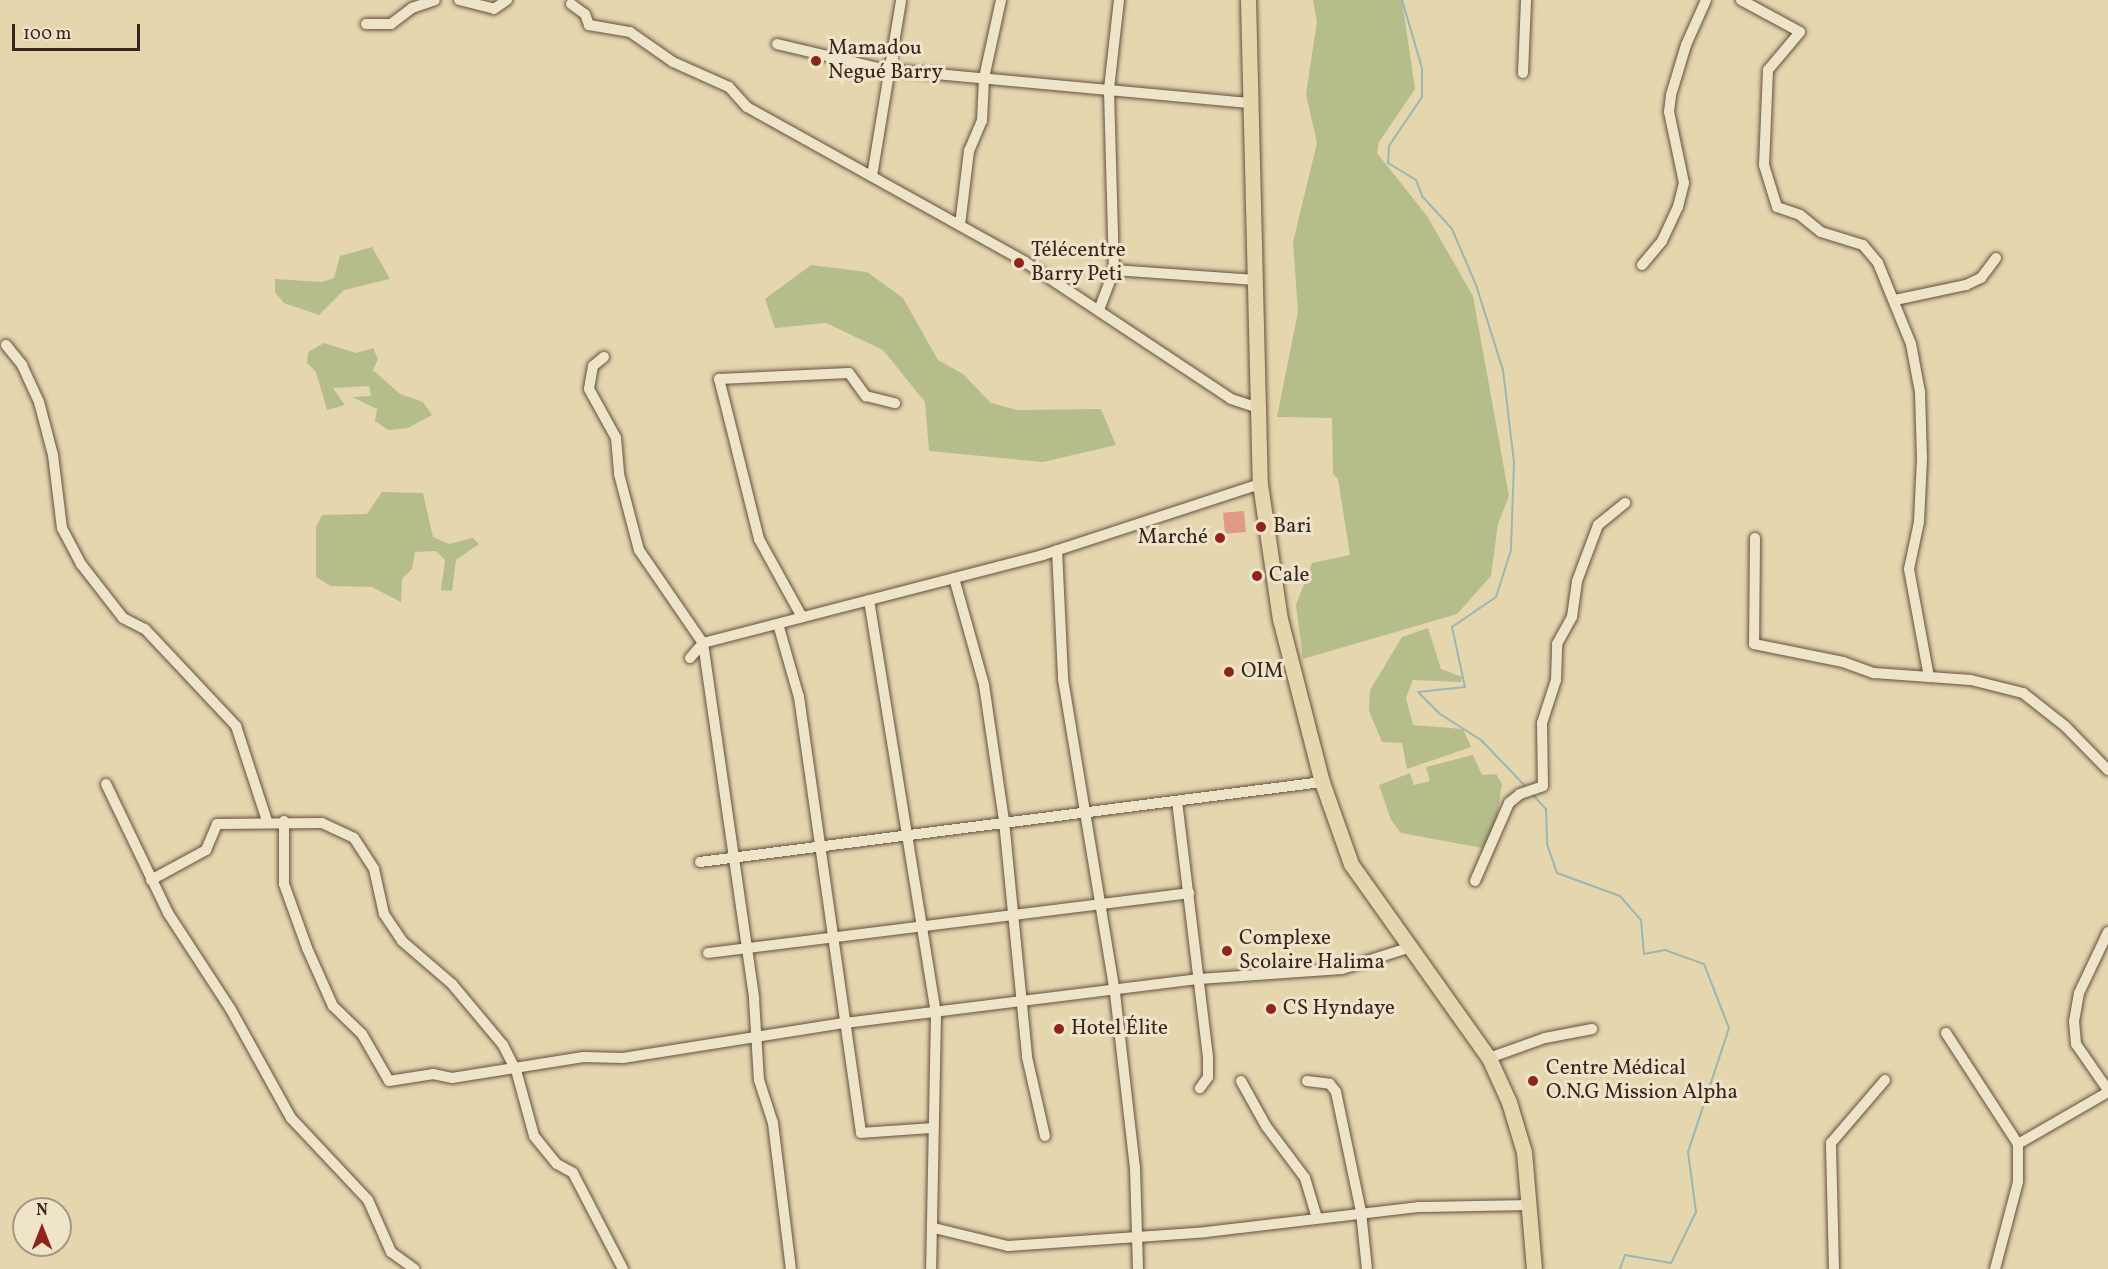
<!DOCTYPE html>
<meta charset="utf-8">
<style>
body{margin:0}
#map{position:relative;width:2108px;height:1269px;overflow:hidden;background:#e5d6ae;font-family:Vollkorn,serif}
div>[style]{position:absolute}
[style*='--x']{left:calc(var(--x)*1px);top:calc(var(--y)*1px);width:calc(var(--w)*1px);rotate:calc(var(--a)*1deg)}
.green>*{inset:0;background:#b5be8a}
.stream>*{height:2px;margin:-1px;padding:0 1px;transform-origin:1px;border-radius:1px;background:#9ab6b5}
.building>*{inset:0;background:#df9b84;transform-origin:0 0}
.roads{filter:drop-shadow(0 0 2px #655041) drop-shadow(0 0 2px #655041)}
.minor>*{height:10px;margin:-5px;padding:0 5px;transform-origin:5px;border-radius:5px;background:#eee4ca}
.highway>*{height:15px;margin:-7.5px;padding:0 7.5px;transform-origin:7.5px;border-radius:7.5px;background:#e5d6ae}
.dots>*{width:16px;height:16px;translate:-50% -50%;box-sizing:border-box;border:3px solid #eee4ca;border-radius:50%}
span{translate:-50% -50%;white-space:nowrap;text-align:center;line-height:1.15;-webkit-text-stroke:6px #eee4ca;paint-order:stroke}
.poi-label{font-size:21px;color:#3a241d}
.left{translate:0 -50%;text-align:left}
.right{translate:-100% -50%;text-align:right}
.north{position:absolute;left:12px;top:1197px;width:60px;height:60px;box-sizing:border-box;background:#eee4ca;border:2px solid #a69785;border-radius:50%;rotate:0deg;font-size:16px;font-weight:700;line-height:24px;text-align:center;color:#3a241d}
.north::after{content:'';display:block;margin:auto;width:21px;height:27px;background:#8f2418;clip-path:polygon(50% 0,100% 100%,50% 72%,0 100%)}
.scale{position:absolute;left:12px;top:24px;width:128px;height:27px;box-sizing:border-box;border:3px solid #3a241d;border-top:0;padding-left:8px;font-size:18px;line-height:21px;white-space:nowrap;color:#3a241d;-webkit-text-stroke:4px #eee4ca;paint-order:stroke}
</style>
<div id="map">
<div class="green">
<i style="clip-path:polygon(1313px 0,1402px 0,1415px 89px,1379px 142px,1377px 153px,1427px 216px,1473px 296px,1509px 496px,1498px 524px,1491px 576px,1457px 614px,1303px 659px,1296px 605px,1312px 563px,1350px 555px,1338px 479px,1333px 474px,1332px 418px,1277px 417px,1298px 312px,1293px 242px,1317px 143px,1306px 94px,1317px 21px)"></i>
<i style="clip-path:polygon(372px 247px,390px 279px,344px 290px,319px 315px,284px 303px,275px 292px,275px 279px,322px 282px,334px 278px,340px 256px)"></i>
<i style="clip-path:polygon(811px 265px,867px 272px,903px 298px,938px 360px,963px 374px,991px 403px,1017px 410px,1101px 409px,1116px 445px,1043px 462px,929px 451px,925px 402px,883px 350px,826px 323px,775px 328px,765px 299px)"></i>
<i style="clip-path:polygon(324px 343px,356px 353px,373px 348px,378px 359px,373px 370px,400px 394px,423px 402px,432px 415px,408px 428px,388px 430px,375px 421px,377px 409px,352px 397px,371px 396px,369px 386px,333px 388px,345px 405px,327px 410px,316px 372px,307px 363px,308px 352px)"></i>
<i style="clip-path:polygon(382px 492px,423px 493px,433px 537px,449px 544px,473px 538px,479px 544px,456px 560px,452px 591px,441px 590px,445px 560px,436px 551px,415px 552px,412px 569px,402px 579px,401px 602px,372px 587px,331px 586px,316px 577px,316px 527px,322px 515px,367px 514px)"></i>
<i style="clip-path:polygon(1428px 628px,1441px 669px,1462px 677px,1461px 682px,1413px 680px,1406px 698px,1413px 725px,1463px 729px,1471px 747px,1407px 769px,1402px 743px,1382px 742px,1369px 711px,1370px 690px,1402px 637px)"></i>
<i style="clip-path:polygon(1473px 755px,1482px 775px,1496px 774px,1502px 784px,1494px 835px,1482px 848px,1401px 833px,1391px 820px,1379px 785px,1410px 773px,1414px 785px,1430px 781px,1426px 767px)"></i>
</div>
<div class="stream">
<i style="--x:1402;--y:0;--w:71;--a:73.6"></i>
<i style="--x:1422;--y:68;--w:29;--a:90"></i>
<i style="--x:1422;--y:97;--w:59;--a:124"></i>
<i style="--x:1389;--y:146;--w:17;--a:93"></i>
<i style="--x:1388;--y:163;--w:33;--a:31"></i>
<i style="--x:1416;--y:180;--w:17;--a:69"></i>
<i style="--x:1422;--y:196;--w:45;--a:47.7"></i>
<i style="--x:1452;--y:229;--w:61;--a:66.8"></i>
<i style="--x:1476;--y:285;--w:89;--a:72.4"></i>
<i style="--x:1503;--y:370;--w:93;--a:83.2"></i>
<i style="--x:1514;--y:462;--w:88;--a:92"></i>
<i style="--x:1511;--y:550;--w:49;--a:107.7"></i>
<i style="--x:1496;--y:597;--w:53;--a:145.7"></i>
<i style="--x:1452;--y:627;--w:61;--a:77.8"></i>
<i style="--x:1465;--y:687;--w:47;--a:173.9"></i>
<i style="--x:1418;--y:692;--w:31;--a:45"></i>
<i style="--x:1440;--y:714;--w:49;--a:32.4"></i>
<i style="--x:1481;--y:740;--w:65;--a:46.2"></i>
<i style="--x:1532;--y:794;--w:21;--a:47"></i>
<i style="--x:1546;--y:809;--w:35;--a:88"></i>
<i style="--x:1547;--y:844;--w:31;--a:71"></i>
<i style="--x:1557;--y:873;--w:67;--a:20.1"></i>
<i style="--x:1620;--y:896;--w:32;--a:49"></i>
<i style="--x:1641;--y:920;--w:34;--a:85"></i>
<i style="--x:1644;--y:954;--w:21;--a:-11"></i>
<i style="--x:1665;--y:950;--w:41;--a:19.7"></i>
<i style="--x:1704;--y:964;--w:69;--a:68.7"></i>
<i style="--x:1729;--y:1028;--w:131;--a:108.3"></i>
<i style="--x:1688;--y:1152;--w:61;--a:82.4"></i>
<i style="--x:1696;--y:1212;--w:57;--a:116.1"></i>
<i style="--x:1671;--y:1263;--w:47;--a:-170.1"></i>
<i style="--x:1625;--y:1255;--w:15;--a:110"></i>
</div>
<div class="building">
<i style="left:1244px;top:511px;width:21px;height:21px;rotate:85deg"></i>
</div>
<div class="roads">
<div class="minor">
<i style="--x:459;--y:0;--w:36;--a:14"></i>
<i style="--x:494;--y:9;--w:16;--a:-35"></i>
<i style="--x:1741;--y:0;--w:67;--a:28.5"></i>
<i style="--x:1800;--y:32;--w:50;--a:130.1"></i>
<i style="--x:1768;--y:70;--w:95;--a:92.4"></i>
<i style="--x:1764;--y:165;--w:44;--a:72.8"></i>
<i style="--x:1777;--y:207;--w:24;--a:19"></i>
<i style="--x:1800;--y:215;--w:27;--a:39"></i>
<i style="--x:1821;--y:232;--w:44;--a:17.2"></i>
<i style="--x:1863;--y:245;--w:23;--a:50"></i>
<i style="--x:1878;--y:263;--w:87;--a:67.8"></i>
<i style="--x:1911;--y:344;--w:49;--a:79.4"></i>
<i style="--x:1920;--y:392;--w:66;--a:88.3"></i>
<i style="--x:1922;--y:458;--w:64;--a:92.7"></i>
<i style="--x:1919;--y:522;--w:48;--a:102"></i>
<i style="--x:1909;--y:569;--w:110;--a:79.5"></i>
<i style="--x:571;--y:4;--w:17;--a:36"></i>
<i style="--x:585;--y:14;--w:12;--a:70"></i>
<i style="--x:589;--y:25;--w:42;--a:9.7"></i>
<i style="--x:630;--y:32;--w:52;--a:34.9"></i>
<i style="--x:673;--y:62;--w:61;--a:24.1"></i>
<i style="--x:729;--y:87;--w:27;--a:48"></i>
<i style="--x:747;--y:107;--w:318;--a:29.1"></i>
<i style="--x:1025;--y:262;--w:247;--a:33.6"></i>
<i style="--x:1231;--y:399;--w:28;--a:18"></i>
<i style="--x:366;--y:24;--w:25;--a:0"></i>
<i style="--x:391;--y:24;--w:26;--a:-37"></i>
<i style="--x:412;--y:8;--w:24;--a:-19"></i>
<i style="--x:777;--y:44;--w:108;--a:13.4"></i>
<i style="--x:882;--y:69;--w:371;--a:5.3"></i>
<i style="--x:1523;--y:73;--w:73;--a:-87.6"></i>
<i style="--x:872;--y:176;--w:178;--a:-80.6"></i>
<i style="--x:960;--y:225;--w:75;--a:-83.1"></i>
<i style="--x:969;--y:151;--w:33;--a:-67"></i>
<i style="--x:982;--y:121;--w:43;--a:-87.3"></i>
<i style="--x:984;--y:78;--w:80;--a:-77.7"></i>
<i style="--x:1642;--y:265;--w:31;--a:-50"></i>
<i style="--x:1662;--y:241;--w:38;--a:-65"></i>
<i style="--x:1678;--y:207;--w:25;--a:-76"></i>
<i style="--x:1684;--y:183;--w:73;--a:-101.9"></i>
<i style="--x:1669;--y:112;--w:17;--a:-83"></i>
<i style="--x:1671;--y:95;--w:52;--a:-73.3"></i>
<i style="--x:1686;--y:45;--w:49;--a:-66"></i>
<i style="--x:1114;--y:270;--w:142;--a:4"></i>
<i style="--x:1895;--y:300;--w:73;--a:-11.9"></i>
<i style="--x:1966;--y:285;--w:17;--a:-25"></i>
<i style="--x:1981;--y:278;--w:25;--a:-53"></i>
<i style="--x:1099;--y:310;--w:43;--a:-69.4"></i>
<i style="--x:1114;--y:270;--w:181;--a:-91.6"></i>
<i style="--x:1109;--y:89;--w:90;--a:-83.6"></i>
<i style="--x:6;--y:345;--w:26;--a:51"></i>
<i style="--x:22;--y:365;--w:41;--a:65.3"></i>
<i style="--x:39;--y:402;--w:55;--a:75.2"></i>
<i style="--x:53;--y:455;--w:74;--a:83"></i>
<i style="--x:62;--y:528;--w:41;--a:62.2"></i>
<i style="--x:81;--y:564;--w:68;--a:52.1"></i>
<i style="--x:123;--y:618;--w:25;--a:27"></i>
<i style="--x:145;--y:629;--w:133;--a:46.8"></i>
<i style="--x:236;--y:726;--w:100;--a:71.9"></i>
<i style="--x:604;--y:357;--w:14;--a:141"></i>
<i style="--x:593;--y:366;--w:23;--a:100"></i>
<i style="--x:589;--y:389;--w:56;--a:61.1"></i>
<i style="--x:616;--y:438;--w:36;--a:85"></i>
<i style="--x:619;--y:474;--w:79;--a:75.3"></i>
<i style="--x:639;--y:550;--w:113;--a:55.5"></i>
<i style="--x:703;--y:643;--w:360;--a:81.8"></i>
<i style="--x:754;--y:999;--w:81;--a:86.5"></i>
<i style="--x:759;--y:1080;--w:45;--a:72"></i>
<i style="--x:773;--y:1123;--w:147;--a:83"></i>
<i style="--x:1755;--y:538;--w:106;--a:90.5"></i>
<i style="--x:1754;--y:644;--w:91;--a:11.4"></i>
<i style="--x:1843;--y:662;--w:33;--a:20"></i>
<i style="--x:1874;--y:673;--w:97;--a:4.1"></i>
<i style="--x:1971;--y:680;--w:54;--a:14"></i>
<i style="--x:2023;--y:693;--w:53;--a:38.2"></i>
<i style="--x:2065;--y:726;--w:62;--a:45.7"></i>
<i style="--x:1057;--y:550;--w:129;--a:87.3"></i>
<i style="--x:1063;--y:679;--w:318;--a:80.6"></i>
<i style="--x:1115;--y:993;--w:176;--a:83.5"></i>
<i style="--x:1135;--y:1168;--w:101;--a:88.3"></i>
<i style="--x:954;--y:578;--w:111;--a:74.3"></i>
<i style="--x:984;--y:685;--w:137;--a:81.6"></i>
<i style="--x:1004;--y:821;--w:237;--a:84.4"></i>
<i style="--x:1027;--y:1057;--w:81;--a:77.2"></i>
<i style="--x:869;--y:600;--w:419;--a:80.8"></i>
<i style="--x:936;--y:1014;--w:255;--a:91.1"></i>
<i style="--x:802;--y:617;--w:89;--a:-118.9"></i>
<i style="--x:759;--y:539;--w:165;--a:-104"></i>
<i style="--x:719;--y:379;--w:130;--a:-2.6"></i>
<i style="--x:849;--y:373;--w:29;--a:54"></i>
<i style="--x:866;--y:396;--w:30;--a:14"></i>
<i style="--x:778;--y:624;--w:76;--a:74"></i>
<i style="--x:799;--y:697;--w:440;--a:81.9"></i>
<i style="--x:861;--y:1133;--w:72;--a:-4"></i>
<i style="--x:690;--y:658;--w:20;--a:-49"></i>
<i style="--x:703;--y:643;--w:351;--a:-14.5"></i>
<i style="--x:1043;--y:555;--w:228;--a:-18.1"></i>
<i style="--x:106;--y:784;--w:143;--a:64.3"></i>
<i style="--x:168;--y:913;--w:113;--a:56.9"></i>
<i style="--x:230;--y:1008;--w:126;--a:61"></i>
<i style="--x:291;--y:1118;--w:112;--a:46.8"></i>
<i style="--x:368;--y:1200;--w:57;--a:66.1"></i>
<i style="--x:391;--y:1252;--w:29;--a:36"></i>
<i style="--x:1177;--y:801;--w:258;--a:83.1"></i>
<i style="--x:1208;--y:1057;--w:20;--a:90"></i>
<i style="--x:1208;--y:1077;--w:14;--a:126"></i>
<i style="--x:284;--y:821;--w:63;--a:90"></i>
<i style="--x:284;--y:884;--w:68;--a:70.2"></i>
<i style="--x:307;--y:948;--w:64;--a:65.9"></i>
<i style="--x:333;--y:1006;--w:40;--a:44"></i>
<i style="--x:362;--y:1034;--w:54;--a:60.1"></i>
<i style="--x:389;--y:1081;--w:45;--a:-9"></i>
<i style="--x:433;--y:1074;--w:19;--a:12"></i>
<i style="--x:452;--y:1078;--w:133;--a:-9.1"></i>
<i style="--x:583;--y:1057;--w:40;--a:1.4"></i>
<i style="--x:623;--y:1058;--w:225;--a:-9"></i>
<i style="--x:845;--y:1023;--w:357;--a:-7.1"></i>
<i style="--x:1199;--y:979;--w:143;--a:-4"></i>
<i style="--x:1342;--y:969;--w:69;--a:-17.7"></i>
<i style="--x:700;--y:862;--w:627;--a:-7.33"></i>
<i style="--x:151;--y:880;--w:63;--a:-28.6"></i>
<i style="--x:206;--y:850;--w:28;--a:-67"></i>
<i style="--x:217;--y:824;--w:105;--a:-0.5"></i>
<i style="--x:322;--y:823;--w:35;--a:25"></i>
<i style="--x:354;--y:838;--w:37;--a:57"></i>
<i style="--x:374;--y:869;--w:46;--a:77.5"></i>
<i style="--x:384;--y:914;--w:32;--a:56"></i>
<i style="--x:402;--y:941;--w:66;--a:40.7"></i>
<i style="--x:452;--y:984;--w:80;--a:50.1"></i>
<i style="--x:503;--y:1045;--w:28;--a:63"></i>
<i style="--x:516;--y:1070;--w:68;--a:74.7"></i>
<i style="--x:534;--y:1136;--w:36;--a:51"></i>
<i style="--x:557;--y:1164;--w:18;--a:29"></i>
<i style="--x:573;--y:1173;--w:108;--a:62.5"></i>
<i style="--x:1475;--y:881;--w:85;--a:-66.4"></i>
<i style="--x:1509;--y:803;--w:14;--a:-39"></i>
<i style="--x:1520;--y:794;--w:24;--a:-19"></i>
<i style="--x:1543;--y:786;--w:63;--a:-90.9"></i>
<i style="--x:1542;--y:723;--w:45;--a:-72"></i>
<i style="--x:1556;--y:680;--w:36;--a:-88"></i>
<i style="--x:1557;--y:644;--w:31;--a:-61"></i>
<i style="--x:1572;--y:617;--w:36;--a:-82"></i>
<i style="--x:1577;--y:581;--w:60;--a:-69.4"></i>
<i style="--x:1598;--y:525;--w:35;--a:-39"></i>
<i style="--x:2108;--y:932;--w:68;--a:115.4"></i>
<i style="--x:2079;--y:993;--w:28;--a:100"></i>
<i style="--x:2074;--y:1021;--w:23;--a:85"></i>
<i style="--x:2076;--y:1044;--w:56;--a:55.2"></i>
<i style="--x:708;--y:953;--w:485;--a:-7.1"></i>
<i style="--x:1946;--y:1033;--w:132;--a:57"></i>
<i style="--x:2018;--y:1144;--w:38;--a:90"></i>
<i style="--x:2018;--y:1182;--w:90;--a:104.8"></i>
<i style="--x:1489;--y:1058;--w:59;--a:-19.7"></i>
<i style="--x:1545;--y:1038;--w:48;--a:-10.8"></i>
<i style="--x:1241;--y:1081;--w:51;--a:60.9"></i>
<i style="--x:1266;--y:1126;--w:65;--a:53.1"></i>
<i style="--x:1305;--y:1178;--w:42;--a:73.3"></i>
<i style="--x:1307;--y:1081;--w:23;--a:7"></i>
<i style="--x:1330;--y:1084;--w:10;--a:53"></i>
<i style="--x:1336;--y:1092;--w:123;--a:78.2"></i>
<i style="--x:1361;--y:1212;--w:57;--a:84"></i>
<i style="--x:2018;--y:1144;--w:104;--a:-30"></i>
<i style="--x:934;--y:1228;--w:76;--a:13.7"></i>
<i style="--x:1008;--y:1246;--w:198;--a:-4"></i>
<i style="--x:1206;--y:1232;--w:213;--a:-6.7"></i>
<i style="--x:1418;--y:1207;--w:112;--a:-1"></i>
<i style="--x:1834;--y:1269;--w:126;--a:-91.4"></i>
<i style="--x:1831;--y:1143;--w:83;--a:-49.4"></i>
</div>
<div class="highway">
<i style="--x:1248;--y:0;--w:484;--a:88.6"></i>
<i style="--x:1260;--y:484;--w:136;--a:81.6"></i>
<i style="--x:1280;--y:619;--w:168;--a:75.6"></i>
<i style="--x:1322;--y:782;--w:87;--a:70.5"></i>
<i style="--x:1351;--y:864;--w:238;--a:54.6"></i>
<i style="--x:1489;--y:1058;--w:48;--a:65.6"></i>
<i style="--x:1509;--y:1102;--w:52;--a:73.3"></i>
<i style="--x:1524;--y:1152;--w:117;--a:85.1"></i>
</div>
</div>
<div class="dots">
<i style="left:816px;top:61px;background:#8f2418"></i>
<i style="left:1019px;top:263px;background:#8f2418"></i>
<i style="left:1261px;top:527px;background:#8f2418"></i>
<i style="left:1220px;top:538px;background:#8f2418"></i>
<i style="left:1257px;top:576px;background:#8f2418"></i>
<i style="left:1229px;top:672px;background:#8f2418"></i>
<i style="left:1227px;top:951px;background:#8f2418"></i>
<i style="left:1271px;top:1009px;background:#8f2418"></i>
<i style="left:1059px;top:1029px;background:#8f2418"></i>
<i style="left:1533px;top:1081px;background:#8f2418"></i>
</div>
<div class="poi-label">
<span class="left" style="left:828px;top:61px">Mamadou<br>Negué Barry</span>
<span class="left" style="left:1031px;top:263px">Télécentre<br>Barry Peti</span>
<span class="left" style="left:1273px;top:527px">Bari</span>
<span class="right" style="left:1208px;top:538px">Marché</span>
<span class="left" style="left:1269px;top:576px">Cale</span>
<span class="left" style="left:1241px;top:672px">OIM</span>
<span class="left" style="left:1239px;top:951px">Complexe<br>Scolaire Halima</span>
<span class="left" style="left:1283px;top:1009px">CS Hyndaye</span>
<span class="left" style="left:1071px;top:1029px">Hotel Élite</span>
<span class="left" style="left:1546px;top:1081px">Centre Médical<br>O.N.G Mission Alpha</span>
</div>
<div class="north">N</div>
<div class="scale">100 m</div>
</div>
